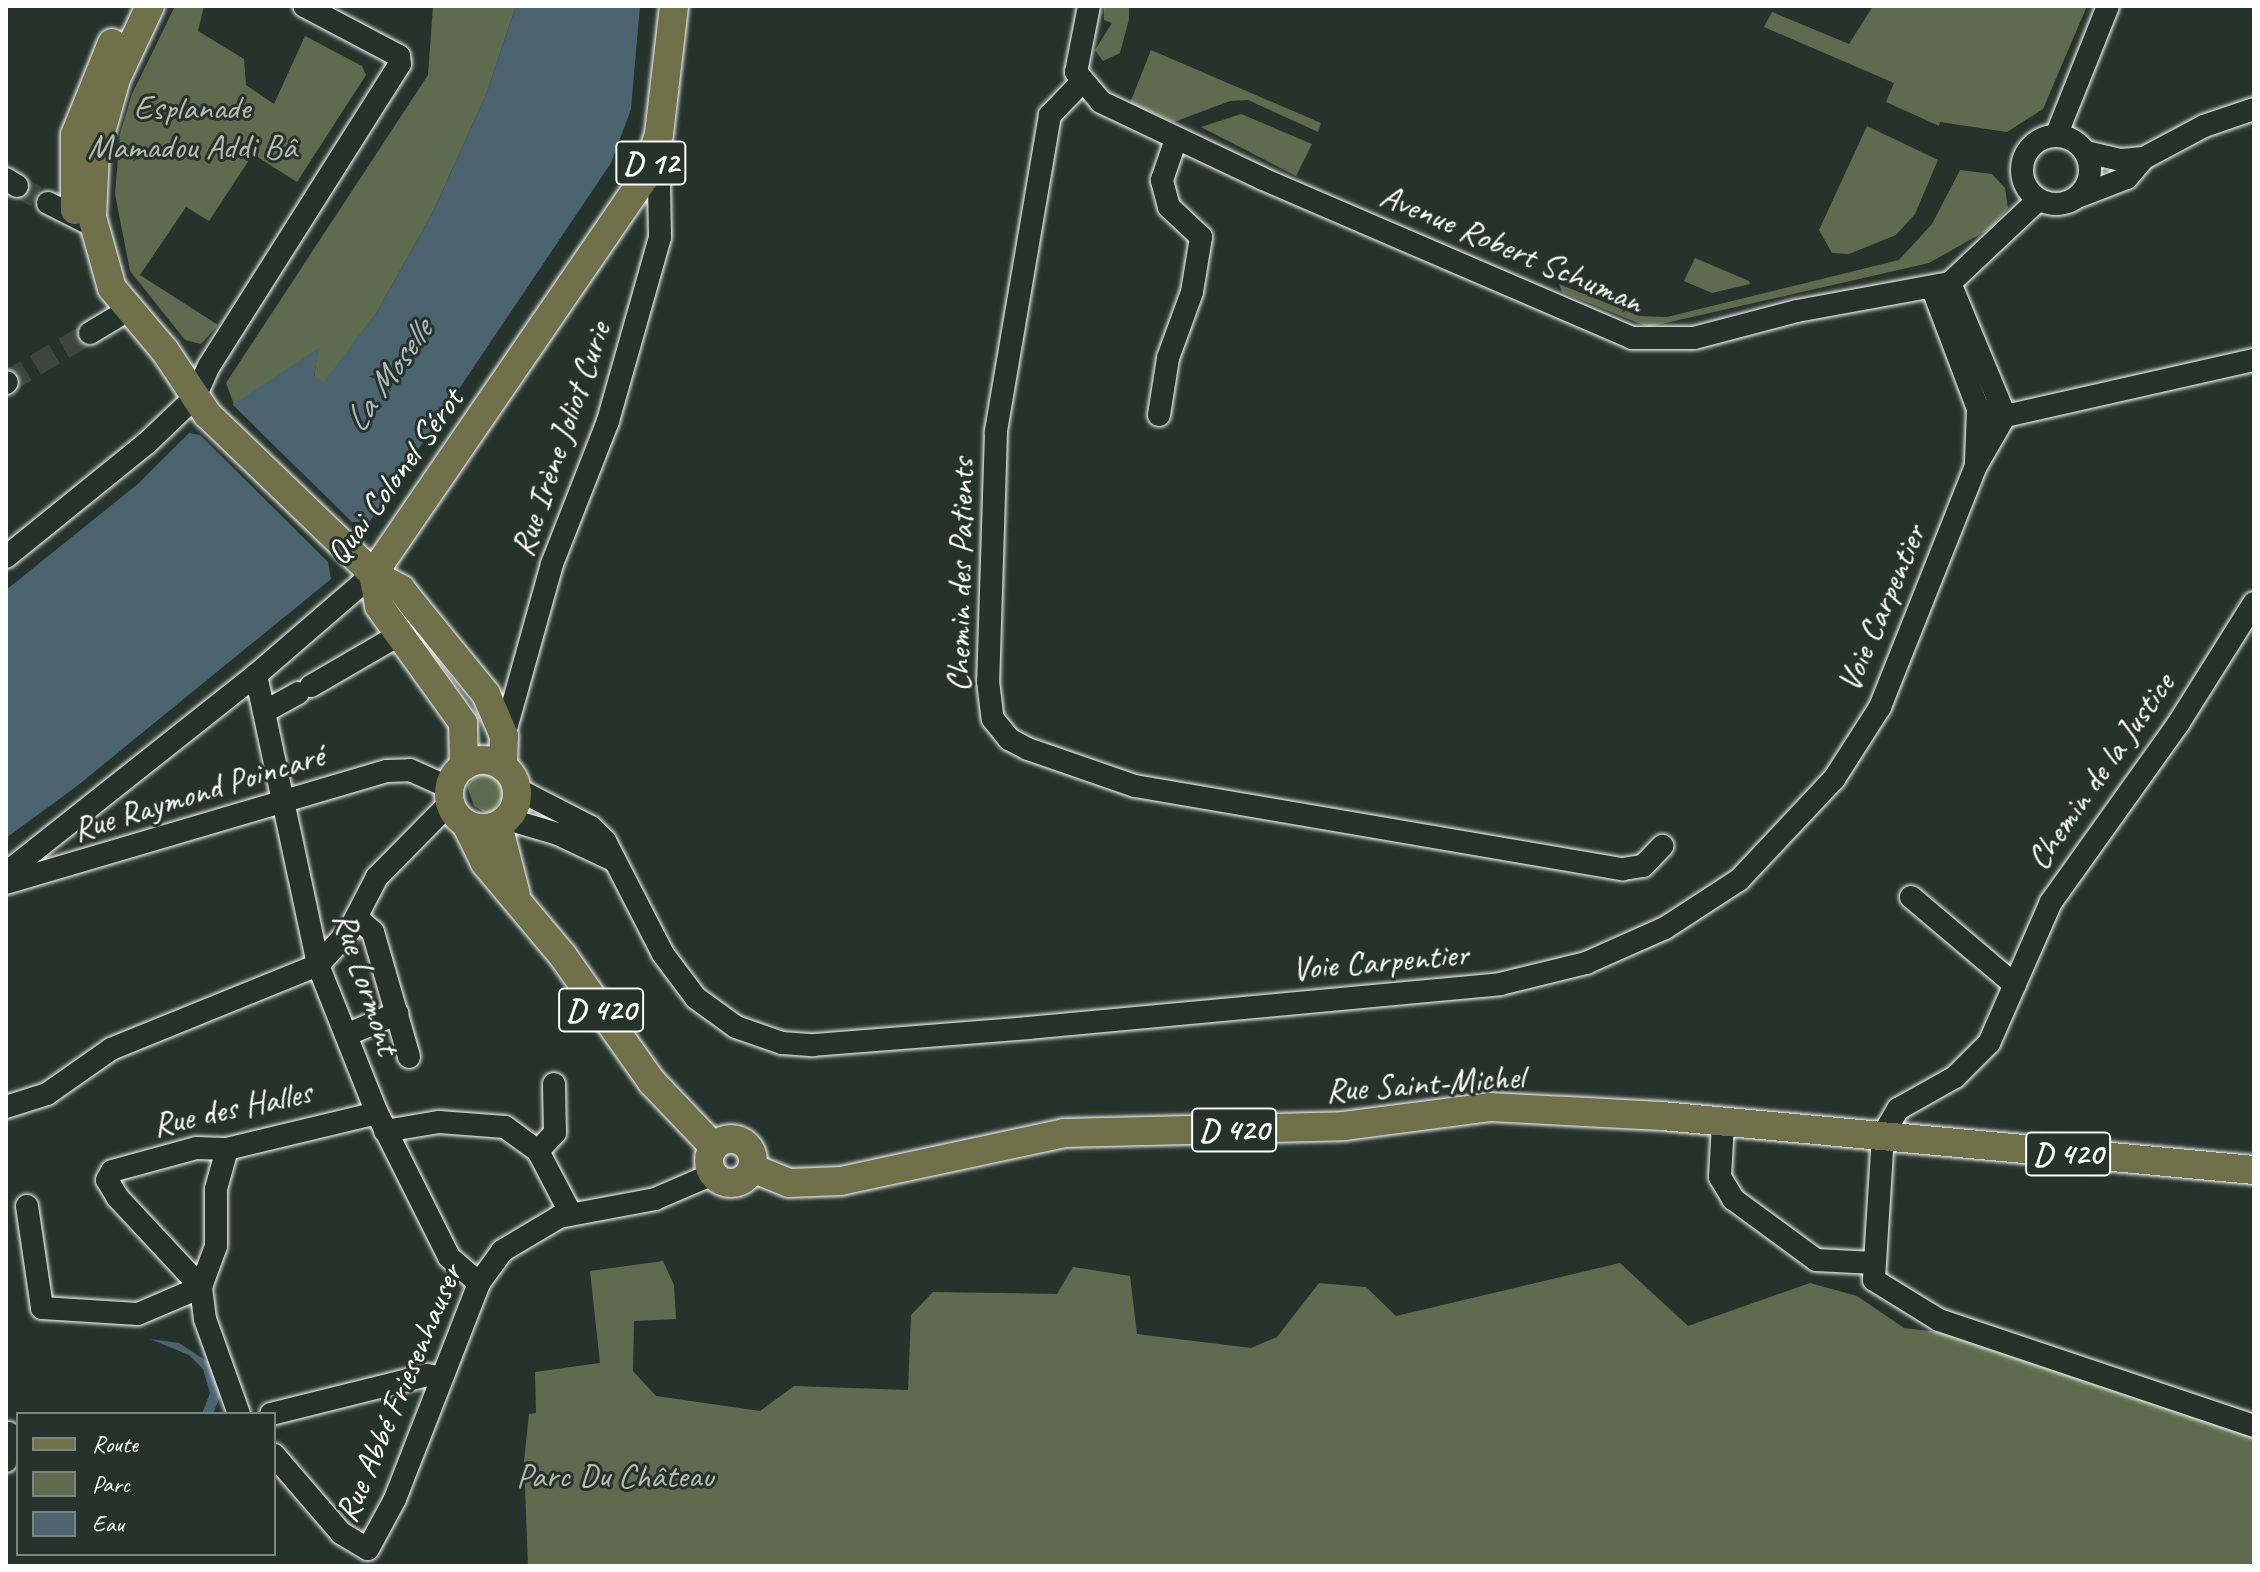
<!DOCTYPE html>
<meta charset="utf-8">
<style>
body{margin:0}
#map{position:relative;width:2260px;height:1572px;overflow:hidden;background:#26332d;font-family:Caveat,sans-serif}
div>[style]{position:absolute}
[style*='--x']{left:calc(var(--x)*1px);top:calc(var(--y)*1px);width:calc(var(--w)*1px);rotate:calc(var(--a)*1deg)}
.green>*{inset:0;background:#5d6c4e}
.water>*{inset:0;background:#4b6470}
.pier>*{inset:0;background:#26332d}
.minor-tunnel>*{height:22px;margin-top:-11px;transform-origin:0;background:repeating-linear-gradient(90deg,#3c4742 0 22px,transparent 0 33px)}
.roads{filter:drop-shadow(0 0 2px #fff) drop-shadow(0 0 2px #fff)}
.minor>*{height:22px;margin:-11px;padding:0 11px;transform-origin:11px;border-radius:11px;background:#26332d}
.minor>.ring{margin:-11px;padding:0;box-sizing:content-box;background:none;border:22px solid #26332d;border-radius:50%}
.major>*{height:28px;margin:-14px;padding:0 14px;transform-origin:14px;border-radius:14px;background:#70704a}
.major>.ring{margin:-14px;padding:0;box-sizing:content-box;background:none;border:28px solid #70704a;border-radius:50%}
span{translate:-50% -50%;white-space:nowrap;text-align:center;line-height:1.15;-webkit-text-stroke:6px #26332d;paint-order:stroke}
.shield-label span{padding:2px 6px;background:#26332d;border:2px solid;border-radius:6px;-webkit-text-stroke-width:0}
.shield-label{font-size:32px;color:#fff;font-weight:700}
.park-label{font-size:34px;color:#b6bdaf}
.street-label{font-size:34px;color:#fff}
.water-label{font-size:36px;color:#aeb9bf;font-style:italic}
.frame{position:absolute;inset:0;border:8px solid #fff;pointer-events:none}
.legend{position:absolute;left:16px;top:1412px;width:260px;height:144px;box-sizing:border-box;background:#26332d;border:2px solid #7d8581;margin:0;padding:10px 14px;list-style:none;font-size:24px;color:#fff}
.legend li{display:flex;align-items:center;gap:16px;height:40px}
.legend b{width:40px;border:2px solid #7d8581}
</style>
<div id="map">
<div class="green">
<i style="clip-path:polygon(175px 6px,204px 6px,198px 31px,244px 59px,246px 85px,274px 104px,305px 36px,362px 66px,366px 75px,297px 182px,253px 154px,209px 221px,186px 207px,140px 275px,218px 325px,201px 344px,185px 340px,130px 271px,115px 194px,120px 134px,132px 94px)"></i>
<i style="clip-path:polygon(433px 6px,516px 6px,486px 95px,432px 214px,377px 312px,324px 383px,314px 378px,318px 349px,235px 407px,226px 383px,428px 75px)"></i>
<i style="clip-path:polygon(1104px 6px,1129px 6px,1129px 19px,1120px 53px,1103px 61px,1095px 50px,1112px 23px,1104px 20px)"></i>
<i style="clip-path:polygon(1873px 6px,2087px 6px,2043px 109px,2007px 132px,1940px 122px,1939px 126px,1886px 102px,1894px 83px,1764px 27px,1772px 12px,1849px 44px)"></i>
<i style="clip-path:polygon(1151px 50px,1321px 123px,1318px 132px,1248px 100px,1230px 101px,1174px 122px,1130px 103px)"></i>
<i style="clip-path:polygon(1241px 114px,1312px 144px,1296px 176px,1201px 127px)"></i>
<i style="clip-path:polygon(1867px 126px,1938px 160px,1915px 214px,1896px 235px,1849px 254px,1832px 253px,1819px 230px)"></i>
<i style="clip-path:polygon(1960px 170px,1992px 174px,2005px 188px,2008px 208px,1991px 228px,1929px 263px,1648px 327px,1562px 292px,1559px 284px,1639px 316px,1667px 317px,1899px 260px,1932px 224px)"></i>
<i style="clip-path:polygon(1695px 258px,1749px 281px,1750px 284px,1712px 293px,1684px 281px)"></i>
<i style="clip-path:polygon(481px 769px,494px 773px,502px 788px,502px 799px,489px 815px,474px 806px,467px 786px)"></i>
<i style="clip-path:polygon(663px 1261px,674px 1285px,676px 1319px,634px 1321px,633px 1371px,656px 1396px,760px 1411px,794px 1386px,908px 1390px,911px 1315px,933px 1292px,1057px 1294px,1073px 1267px,1130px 1276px,1137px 1334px,1251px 1348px,1277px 1337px,1319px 1283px,1366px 1287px,1396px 1316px,1620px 1263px,1688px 1326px,1810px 1283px,1857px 1296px,1904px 1328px,1938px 1332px,2254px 1433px,2254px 1566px,528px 1566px,524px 1461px,529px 1414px,536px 1413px,535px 1372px,600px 1363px,590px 1271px)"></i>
</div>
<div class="water">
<i style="clip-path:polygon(516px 6px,640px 6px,631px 109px,611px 163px,331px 579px,77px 786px,6px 838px,6px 590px,139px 483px,189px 433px,319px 348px,314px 377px,324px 382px,377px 312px,432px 214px,486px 95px)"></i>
<i style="clip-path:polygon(150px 1339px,179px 1343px,211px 1364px,221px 1394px,213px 1414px,202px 1414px,210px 1393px,203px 1369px,189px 1355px)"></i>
</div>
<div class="pier">
<i style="clip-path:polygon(232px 404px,352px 522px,373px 522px,331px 579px,328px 562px,200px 435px,189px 433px)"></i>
</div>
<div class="minor-tunnel">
<i style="--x:17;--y:186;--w:35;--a:29"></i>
<i style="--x:7;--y:382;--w:96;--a:-30.6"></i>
</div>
<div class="roads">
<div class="minor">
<i style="--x:1089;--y:6;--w:67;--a:101.1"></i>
<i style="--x:1076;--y:72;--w:39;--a:50"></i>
<i style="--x:1101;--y:102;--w:179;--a:25.4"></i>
<i style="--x:1263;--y:179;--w:402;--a:23.3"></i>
<i style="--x:1632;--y:338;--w:62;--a:0"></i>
<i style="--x:1694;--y:338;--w:106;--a:-14.7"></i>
<i style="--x:1797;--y:311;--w:156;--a:-10.4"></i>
<i style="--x:1950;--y:283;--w:121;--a:-43.3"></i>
<i style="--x:1081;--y:83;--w:45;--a:134.1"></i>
<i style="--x:1050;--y:115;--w:322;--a:99.7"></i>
<i style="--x:996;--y:432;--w:249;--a:91.8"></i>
<i style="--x:988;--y:681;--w:38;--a:83"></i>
<i style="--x:993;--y:719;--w:26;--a:51"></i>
<i style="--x:1009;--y:739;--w:21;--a:28"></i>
<i style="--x:1028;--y:749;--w:113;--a:19.1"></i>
<i style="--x:1135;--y:786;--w:495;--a:9.7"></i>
<i style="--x:1623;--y:869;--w:20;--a:-9"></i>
<i style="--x:1643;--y:866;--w:28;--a:-46"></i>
<i class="ring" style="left:2022px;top:136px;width:46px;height:46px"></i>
<i style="--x:2056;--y:136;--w:140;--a:-68.2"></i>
<i style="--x:2086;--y:152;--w:36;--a:13"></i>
<i style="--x:2121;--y:160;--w:23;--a:-5"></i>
<i style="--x:6;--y:179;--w:13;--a:32"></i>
<i style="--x:2080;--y:196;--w:50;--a:-21"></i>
<i style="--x:2127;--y:178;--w:26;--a:-50"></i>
<i style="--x:2144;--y:158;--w:68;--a:-28.1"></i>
<i style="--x:2204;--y:126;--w:53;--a:-18.8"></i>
<i style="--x:48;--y:203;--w:42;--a:26.6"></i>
<i style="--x:1950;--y:283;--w:144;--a:67.5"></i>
<i style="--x:1932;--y:287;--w:130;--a:69.3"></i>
<i style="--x:1978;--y:409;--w:53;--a:92.2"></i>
<i style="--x:90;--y:333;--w:31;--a:-31"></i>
<i style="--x:6;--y:383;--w:1;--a:-45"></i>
<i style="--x:1978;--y:409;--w:28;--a:15"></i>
<i style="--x:2005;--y:416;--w:255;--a:-12.7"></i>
<i style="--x:1159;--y:415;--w:58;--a:-81"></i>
<i style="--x:1168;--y:358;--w:70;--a:-70"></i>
<i style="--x:1192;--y:292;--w:56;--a:-80.7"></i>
<i style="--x:1201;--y:237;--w:44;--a:-136.8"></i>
<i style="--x:1169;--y:207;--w:28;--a:-105"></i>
<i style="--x:1162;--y:180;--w:43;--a:-71.1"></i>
<i style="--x:6;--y:557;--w:181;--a:-39"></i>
<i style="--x:147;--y:443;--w:66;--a:-43.8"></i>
<i style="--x:195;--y:397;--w:34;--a:-66"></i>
<i style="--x:209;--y:366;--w:357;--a:-57.7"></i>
<i style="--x:400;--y:64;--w:8;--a:-97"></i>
<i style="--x:399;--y:56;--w:107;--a:-152.2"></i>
<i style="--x:2254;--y:603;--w:143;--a:122.1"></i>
<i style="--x:2178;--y:724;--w:219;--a:125.5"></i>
<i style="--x:2051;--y:902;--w:154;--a:113.7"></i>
<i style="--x:1989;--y:1043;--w:48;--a:135"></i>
<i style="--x:1955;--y:1077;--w:65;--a:150.7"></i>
<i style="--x:1898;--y:1109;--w:30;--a:120"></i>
<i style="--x:1883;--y:1135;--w:145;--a:93.6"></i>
<i style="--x:1874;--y:1280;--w:76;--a:31.6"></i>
<i style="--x:1939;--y:1320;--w:332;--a:18.6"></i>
<i style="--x:256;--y:675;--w:297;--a:77.9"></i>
<i style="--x:318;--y:965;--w:159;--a:68.3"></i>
<i style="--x:377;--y:1113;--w:161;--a:63.4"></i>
<i style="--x:449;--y:1257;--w:40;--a:41"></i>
<i style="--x:311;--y:686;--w:102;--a:-30.1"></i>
<i style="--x:264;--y:712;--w:39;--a:-29"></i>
<i style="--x:504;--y:736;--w:179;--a:-74.4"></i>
<i style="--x:552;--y:564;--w:154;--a:-68.6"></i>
<i style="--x:608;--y:421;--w:191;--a:-74.2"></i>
<i style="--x:660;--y:237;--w:53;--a:-91.1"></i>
<i style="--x:659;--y:184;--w:22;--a:-111"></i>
<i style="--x:517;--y:789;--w:83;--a:27.2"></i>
<i style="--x:591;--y:827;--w:20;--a:45"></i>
<i style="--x:605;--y:841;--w:127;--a:62.8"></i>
<i style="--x:663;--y:954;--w:55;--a:53.1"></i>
<i style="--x:696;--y:998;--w:49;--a:35.9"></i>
<i style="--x:736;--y:1027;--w:49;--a:19.2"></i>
<i style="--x:782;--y:1043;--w:31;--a:4"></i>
<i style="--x:813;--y:1045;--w:216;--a:-4.5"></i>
<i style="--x:1028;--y:1028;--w:474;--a:-5.3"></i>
<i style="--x:1500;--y:984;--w:89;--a:-13.7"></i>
<i style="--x:1586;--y:963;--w:86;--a:-23.9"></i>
<i style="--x:1665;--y:928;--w:88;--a:-33"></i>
<i style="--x:1739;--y:880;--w:139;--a:-46.8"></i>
<i style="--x:1834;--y:779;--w:85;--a:-57.4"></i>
<i style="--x:1880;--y:707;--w:259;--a:-68.3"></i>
<i style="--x:1976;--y:466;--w:58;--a:-59.9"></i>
<i style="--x:507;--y:819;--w:53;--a:16.4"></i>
<i style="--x:558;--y:834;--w:61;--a:25.3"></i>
<i style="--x:6;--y:873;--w:319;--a:-38.4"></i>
<i style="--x:256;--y:675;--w:155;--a:-40.8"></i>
<i style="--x:6;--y:883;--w:397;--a:-16.4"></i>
<i style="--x:387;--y:771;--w:23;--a:-2"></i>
<i style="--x:410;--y:770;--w:44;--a:24.2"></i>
<i style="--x:1911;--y:897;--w:136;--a:40.2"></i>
<i style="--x:357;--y:918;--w:21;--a:41"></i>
<i style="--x:373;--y:932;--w:130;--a:73.9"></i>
<i style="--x:346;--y:1035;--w:56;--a:-22.9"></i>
<i style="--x:6;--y:1107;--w:43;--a:-17.6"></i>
<i style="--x:47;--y:1094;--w:78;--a:-35.1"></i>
<i style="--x:111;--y:1049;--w:223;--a:-22.1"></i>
<i style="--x:318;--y:965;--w:46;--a:-47.6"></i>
<i style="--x:349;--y:931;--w:61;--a:-62.6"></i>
<i style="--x:377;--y:877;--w:104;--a:-45.4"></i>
<i style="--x:1723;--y:1123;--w:54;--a:93.2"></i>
<i style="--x:1720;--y:1177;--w:26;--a:59"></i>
<i style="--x:1733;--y:1199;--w:103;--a:36.3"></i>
<i style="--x:1816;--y:1260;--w:58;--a:3"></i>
<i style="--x:385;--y:1131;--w:55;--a:-9.5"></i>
<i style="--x:439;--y:1122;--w:66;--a:4.3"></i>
<i style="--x:505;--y:1127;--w:41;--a:36"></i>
<i style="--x:538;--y:1151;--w:71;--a:62.4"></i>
<i style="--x:227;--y:1149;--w:41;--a:105.4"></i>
<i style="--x:216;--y:1189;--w:57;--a:90"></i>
<i style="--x:216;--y:1246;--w:44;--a:110.1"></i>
<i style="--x:201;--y:1287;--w:32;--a:83"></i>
<i style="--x:205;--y:1319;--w:101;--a:70.3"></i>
<i style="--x:538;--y:1151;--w:25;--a:-47"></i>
<i style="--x:555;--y:1133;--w:49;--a:-91.2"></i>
<i style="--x:27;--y:1206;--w:103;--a:81.6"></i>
<i style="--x:42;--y:1308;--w:96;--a:3.6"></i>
<i style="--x:138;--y:1314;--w:69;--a:-23.2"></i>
<i style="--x:201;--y:1287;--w:122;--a:-133"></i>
<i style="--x:118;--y:1198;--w:21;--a:-121"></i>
<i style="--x:107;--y:1180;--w:10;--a:-61"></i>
<i style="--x:112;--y:1171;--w:87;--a:-15.3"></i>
<i style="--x:196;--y:1148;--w:31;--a:2"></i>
<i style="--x:227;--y:1149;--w:154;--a:-13.5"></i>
<i style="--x:271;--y:1414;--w:161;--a:-14"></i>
<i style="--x:427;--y:1375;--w:15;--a:11"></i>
<i style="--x:274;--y:1455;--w:103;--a:49.3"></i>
<i style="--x:341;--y:1533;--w:31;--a:31"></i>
<i style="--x:6;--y:1461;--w:28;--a:-84"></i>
<i style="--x:368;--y:1549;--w:57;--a:-61.6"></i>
<i style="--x:395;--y:1499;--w:232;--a:-68.7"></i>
<i style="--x:479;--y:1283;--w:39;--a:-54"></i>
<i style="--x:502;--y:1251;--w:66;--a:-30.8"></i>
<i style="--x:559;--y:1217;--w:98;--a:-10.6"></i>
<i style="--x:655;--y:1199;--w:63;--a:-23.3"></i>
</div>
<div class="major">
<i style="--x:150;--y:6;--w:81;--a:115"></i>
<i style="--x:116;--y:79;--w:77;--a:105.8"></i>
<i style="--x:95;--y:153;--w:64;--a:92.7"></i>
<i style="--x:92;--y:217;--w:74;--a:74.3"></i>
<i style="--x:112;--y:288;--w:82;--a:49.9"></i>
<i style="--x:165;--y:351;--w:76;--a:56.3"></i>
<i style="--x:207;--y:414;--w:231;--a:43.9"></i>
<i style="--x:373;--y:574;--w:32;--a:28"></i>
<i style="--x:401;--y:589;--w:24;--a:52"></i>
<i style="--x:416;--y:608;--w:111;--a:50.9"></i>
<i style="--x:486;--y:694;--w:46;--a:66.8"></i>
<i style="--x:504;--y:736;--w:31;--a:92"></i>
<i style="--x:75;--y:210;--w:75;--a:-90"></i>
<i style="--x:75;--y:135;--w:99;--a:-68.1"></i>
<i style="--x:373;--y:574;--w:481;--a:-55.6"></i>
<i style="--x:645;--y:177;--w:45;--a:-72"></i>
<i style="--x:659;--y:134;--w:129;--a:-83.3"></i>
<i style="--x:373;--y:574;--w:33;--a:79"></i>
<i style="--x:379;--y:606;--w:144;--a:54.3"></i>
<i style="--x:463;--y:723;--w:43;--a:88.7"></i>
<i class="ring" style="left:449px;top:760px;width:40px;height:40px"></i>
<i style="--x:466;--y:824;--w:43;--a:64"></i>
<i style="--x:485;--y:863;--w:121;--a:50"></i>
<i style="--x:563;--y:956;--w:154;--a:54.8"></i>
<i style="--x:652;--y:1082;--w:90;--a:46.4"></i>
<i style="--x:498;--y:825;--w:72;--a:75.6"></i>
<i class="ring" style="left:709px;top:1139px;width:16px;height:16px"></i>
<i style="--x:752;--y:1168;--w:40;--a:22"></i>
<i style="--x:789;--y:1183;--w:52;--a:-2.2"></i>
<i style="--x:841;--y:1181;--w:228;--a:-12.1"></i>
<i style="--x:1064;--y:1133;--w:280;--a:-1.4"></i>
<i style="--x:1344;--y:1126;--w:147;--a:-7.4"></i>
<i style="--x:1490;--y:1107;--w:172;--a:3"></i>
<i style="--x:1662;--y:1116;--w:594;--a:5.21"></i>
</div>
</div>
<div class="shield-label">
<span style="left:651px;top:163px">D 12</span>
<span style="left:601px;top:1010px">D 420</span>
<span style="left:1234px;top:1130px">D 420</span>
<span style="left:2068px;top:1154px">D 420</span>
</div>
<div class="park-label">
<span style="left:192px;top:127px">Esplanade<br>Mamadou Addi Bâ</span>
<span style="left:615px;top:1476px">Parc Du Château</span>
</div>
<div class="street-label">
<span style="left:1512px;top:248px;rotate:23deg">Avenue Robert Schuman</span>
<span style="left:560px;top:439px;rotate:-71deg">Rue Irène Joliot Curie</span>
<span style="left:394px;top:476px;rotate:-54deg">Quai Colonel Sérot</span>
<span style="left:960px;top:575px;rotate:-89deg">Chemin des Patients</span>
<span style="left:1881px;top:608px;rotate:-67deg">Voie Carpentier</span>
<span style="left:2100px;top:771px;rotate:-55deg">Chemin de la Justice</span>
<span style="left:198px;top:792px;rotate:-17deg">Rue Raymond Poincaré</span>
<span style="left:1380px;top:961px;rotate:-5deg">Voie Carpentier</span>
<span style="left:367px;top:983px;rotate:72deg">Rue Lormont</span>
<span style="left:1425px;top:1083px;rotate:-4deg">Rue Saint-Michel</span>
<span style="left:232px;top:1108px;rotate:-12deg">Rue des Halles</span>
<span style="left:398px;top:1393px;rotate:-67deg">Rue Abbé Friesenhauser</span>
</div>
<div class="water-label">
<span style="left:388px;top:376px;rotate:-55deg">La Moselle</span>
</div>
<div class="frame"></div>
<ul class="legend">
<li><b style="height:10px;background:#70704a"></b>Route</li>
<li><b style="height:22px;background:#5d6c4e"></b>Parc</li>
<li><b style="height:22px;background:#4b6470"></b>Eau</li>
</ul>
</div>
